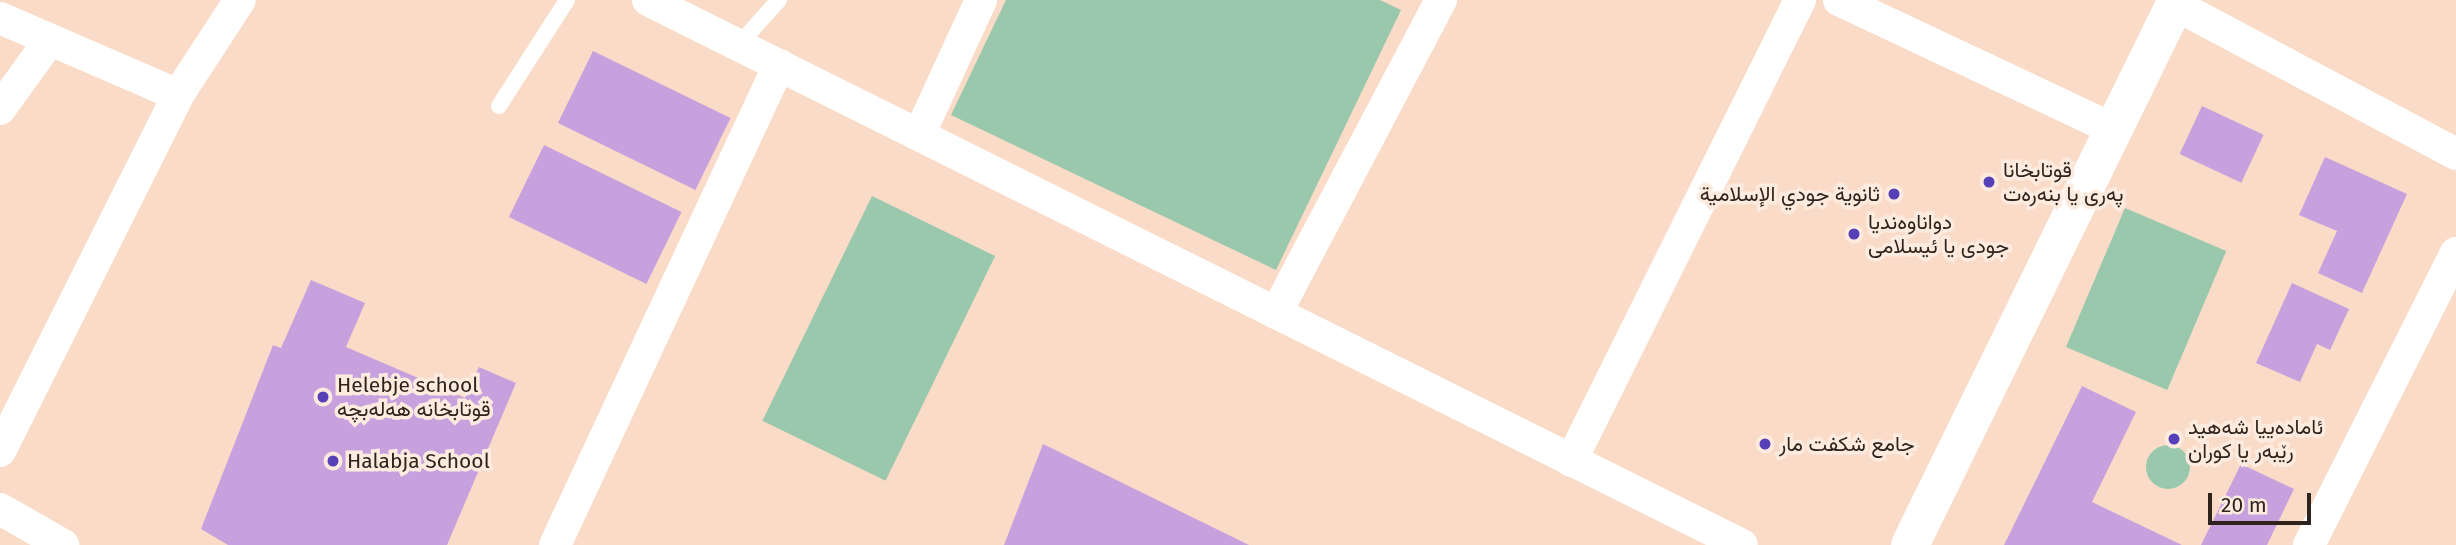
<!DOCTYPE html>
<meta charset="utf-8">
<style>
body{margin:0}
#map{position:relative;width:2456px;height:545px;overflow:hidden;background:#fadbc7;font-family:"Fira Sans",Vazirmatn,sans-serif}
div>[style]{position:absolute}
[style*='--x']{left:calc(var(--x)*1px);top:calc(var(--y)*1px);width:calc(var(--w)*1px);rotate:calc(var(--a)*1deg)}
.green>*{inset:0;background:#9ac8ad;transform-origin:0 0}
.round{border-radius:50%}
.building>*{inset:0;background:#c7a1de;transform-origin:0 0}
.lane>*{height:16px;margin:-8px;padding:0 8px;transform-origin:8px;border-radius:8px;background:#fff}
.street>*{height:32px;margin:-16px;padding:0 16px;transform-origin:16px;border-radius:16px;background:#fff}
.secondary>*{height:38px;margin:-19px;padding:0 19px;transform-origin:19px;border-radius:19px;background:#fff}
.dots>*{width:19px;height:19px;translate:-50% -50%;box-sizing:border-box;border:4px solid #feebdf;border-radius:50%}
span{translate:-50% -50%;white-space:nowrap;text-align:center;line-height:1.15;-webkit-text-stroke:7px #feebdf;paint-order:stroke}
.poi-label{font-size:21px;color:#2f241d}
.left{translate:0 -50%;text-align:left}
.right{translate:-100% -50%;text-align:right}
.scale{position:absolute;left:2208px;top:493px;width:103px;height:32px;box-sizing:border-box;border:4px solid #2f241d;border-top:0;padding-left:9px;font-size:21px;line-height:24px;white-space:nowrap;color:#2f241d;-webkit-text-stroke:5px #feebdf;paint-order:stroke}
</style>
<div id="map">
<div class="green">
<i style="clip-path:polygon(1006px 0,1380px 0,1401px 10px,1276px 270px,951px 115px)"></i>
<i style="left:872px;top:196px;width:137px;height:250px;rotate:26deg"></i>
<i style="left:2125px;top:208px;width:110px;height:151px;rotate:23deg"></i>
<i class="round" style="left:2146px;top:445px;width:44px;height:44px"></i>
</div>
<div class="building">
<i style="left:593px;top:51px;width:153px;height:80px;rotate:26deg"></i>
<i style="left:2202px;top:106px;width:68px;height:53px;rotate:25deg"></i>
<i style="left:544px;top:145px;width:153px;height:80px;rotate:26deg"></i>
<i style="clip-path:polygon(2325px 157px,2407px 194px,2362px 293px,2318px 273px,2337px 231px,2299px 215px)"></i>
<i style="clip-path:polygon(311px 280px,365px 303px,346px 347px,465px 398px,479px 367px,516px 383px,447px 545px,228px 545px,201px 529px,273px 345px,281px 348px)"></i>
<i style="clip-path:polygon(2292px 283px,2349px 309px,2330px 350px,2317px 344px,2300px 382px,2256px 363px)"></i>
<i style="clip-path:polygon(2082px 386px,2136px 412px,2092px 502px,2182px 545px,2004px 545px)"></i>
<i style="clip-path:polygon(1043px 444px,1249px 545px,1004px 545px)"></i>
<i style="clip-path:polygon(2241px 464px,2294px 489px,2267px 545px,2201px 545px)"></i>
</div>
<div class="lane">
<i style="--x:740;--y:43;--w:58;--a:-47.8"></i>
<i style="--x:499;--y:106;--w:126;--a:-57.3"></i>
</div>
<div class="street">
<i style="--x:648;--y:0;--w:1222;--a:26.48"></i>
<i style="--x:1839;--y:0;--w:303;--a:25.2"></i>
<i style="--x:2174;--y:4;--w:319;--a:28"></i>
<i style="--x:0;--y:18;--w:194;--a:23.4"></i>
<i style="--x:0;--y:109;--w:84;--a:-54.2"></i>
<i style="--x:919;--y:135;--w:149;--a:-65.3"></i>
<i style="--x:1276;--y:313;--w:354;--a:-62.2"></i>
<i style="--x:0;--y:451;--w:398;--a:-63.4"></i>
<i style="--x:178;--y:95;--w:113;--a:-56.9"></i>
<i style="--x:1571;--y:461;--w:515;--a:-63.58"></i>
<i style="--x:0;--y:509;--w:73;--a:29.7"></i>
<i style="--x:555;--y:545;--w:530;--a:-64.98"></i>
<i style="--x:2309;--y:545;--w:327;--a:-63.3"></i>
</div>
<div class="secondary">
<i style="--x:1910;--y:545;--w:607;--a:-63.9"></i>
</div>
<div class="dots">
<i style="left:1989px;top:182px;background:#5540b8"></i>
<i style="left:1894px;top:194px;background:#5540b8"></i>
<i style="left:1854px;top:234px;background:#5540b8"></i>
<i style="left:323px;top:397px;background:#5540b8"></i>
<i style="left:2174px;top:439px;background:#5540b8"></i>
<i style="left:1765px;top:444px;background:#5540b8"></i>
<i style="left:333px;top:461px;background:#5540b8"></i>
</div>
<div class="poi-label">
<span class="left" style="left:2003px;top:182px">قوتابخانا<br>پەری یا بنەرەت</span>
<span class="right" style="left:1880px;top:194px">ثانوية جودي الإسلامية</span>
<span class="left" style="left:1868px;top:234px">دواناوەندیا<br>جودی یا ئیسلامی</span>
<span class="left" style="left:337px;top:397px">Helebje school<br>قوتابخانە هەلەبچە</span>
<span class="left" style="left:2188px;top:439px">ئامادەییا شەهید<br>رێبەر یا کوران</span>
<span class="left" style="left:1779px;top:444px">جامع شكفت مار</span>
<span class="left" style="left:347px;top:461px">Halabja School</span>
</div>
<div class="scale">20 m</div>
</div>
